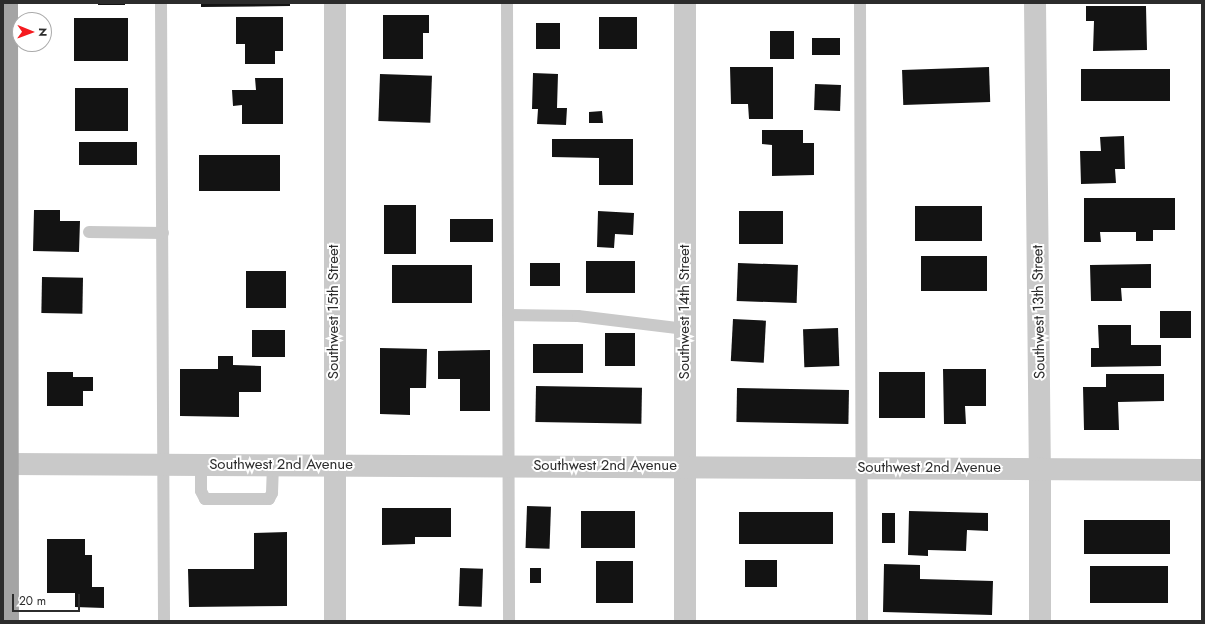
<!DOCTYPE html>
<style>
body{margin:0}
#map{position:relative;width:1205px;height:624px;overflow:hidden;background:#fff;font-family:Jost,sans-serif}
div>[style]{position:absolute}
[style*='--x']{left:calc(var(--x)*1px);top:calc(var(--y)*1px);width:calc(var(--w)*1px);rotate:calc(var(--a)*1deg)}
.building>*{inset:0;background:#131313;transform-origin:0 0}
.service>*{height:12px;margin:-6px;padding:0 6px;transform-origin:6px;border-radius:6px;background:#c9c9c9}
.minor>*{height:22px;margin:-11px;padding:0 11px;transform-origin:11px;border-radius:11px;background:#c9c9c9}
.primary>*{height:22px;margin:-11px;padding:0 11px;transform-origin:11px;border-radius:11px;background:#a4a4a4}
span{translate:-50% -50%;white-space:nowrap;text-align:center;line-height:1.15;-webkit-text-stroke:4px #fff;paint-order:stroke}
.street-label{font-size:15px;color:#2c2c2c}
.frame{position:absolute;inset:0;border:4px solid #2c2c2c;pointer-events:none}
.north{position:absolute;left:12px;top:12px;width:40px;height:40px;box-sizing:border-box;background:#fff;border:1px solid #ababab;border-radius:50%;rotate:91deg;font-size:11px;font-weight:700;line-height:16px;text-align:center;color:#2c2c2c}
.north::after{content:'';display:block;margin:auto;width:14px;height:18px;background:#f51b20;clip-path:polygon(50% 0,100% 100%,50% 72%,0 100%)}
.scale{position:absolute;left:12px;top:594px;width:68px;height:18px;box-sizing:border-box;border:2px solid #2c2c2c;border-top:0;padding-left:5px;font-size:12px;line-height:14px;white-space:nowrap;color:#2c2c2c;-webkit-text-stroke:3px #fff;paint-order:stroke}
</style>
<div id="map">
<div class="building">
<i style="left:98px;top:3px;width:27px;height:2px"></i>
<i style="clip-path:polygon(201px 3px,290px 3px,290px 6px,201px 7px)"></i>
<i style="clip-path:polygon(1086px 6px,1146px 6px,1147px 50px,1093px 51px,1094px 21px,1086px 21px)"></i>
<i style="clip-path:polygon(383px 15px,429px 15px,429px 33px,423px 33px,423px 59px,383px 59px)"></i>
<i style="clip-path:polygon(236px 17px,283px 17px,283px 51px,275px 51px,275px 64px,245px 64px,245px 44px,236px 44px)"></i>
<i style="left:637px;top:17px;width:32px;height:38px;rotate:90deg"></i>
<i style="left:128px;top:18px;width:43px;height:54px;rotate:90deg"></i>
<i style="left:536px;top:23px;width:24px;height:26px"></i>
<i style="left:770px;top:31px;width:24px;height:28px"></i>
<i style="left:812px;top:38px;width:28px;height:17px"></i>
<i style="clip-path:polygon(730px 67px,773px 67px,773px 119px,749px 119px,748px 104px,731px 104px)"></i>
<i style="left:989px;top:67px;width:35px;height:87px;rotate:88deg"></i>
<i style="left:1081px;top:69px;width:89px;height:32px"></i>
<i style="clip-path:polygon(533px 73px,558px 74px,557px 108px,567px 108px,566px 125px,537px 124px,538px 109px,532px 109px)"></i>
<i style="left:380px;top:74px;width:52px;height:47px;rotate:2deg"></i>
<i style="clip-path:polygon(255px 78px,283px 78px,283px 124px,242px 124px,242px 105px,233px 106px,232px 90px,256px 90px)"></i>
<i style="left:815px;top:84px;width:26px;height:26px;rotate:2deg"></i>
<i style="left:128px;top:88px;width:43px;height:53px;rotate:90deg"></i>
<i style="clip-path:polygon(602px 111px,603px 123px,589px 123px,589px 112px)"></i>
<i style="clip-path:polygon(762px 130px,803px 130px,803px 143px,814px 143px,814px 175px,772px 176px,772px 145px,762px 144px)"></i>
<i style="clip-path:polygon(1124px 136px,1125px 169px,1115px 169px,1116px 183px,1081px 184px,1080px 151px,1101px 151px,1100px 137px)"></i>
<i style="clip-path:polygon(552px 139px,633px 139px,633px 185px,599px 185px,599px 158px,552px 157px)"></i>
<i style="left:79px;top:142px;width:58px;height:23px"></i>
<i style="left:280px;top:155px;width:36px;height:81px;rotate:90deg"></i>
<i style="clip-path:polygon(1084px 198px,1175px 198px,1175px 230px,1153px 230px,1153px 241px,1136px 241px,1136px 232px,1100px 232px,1101px 242px,1084px 242px)"></i>
<i style="left:384px;top:205px;width:32px;height:49px"></i>
<i style="left:982px;top:206px;width:35px;height:67px;rotate:90deg"></i>
<i style="clip-path:polygon(34px 210px,60px 210px,60px 221px,80px 221px,79px 252px,33px 251px)"></i>
<i style="clip-path:polygon(598px 211px,634px 213px,633px 235px,615px 234px,614px 248px,597px 247px)"></i>
<i style="left:739px;top:211px;width:44px;height:33px"></i>
<i style="left:450px;top:219px;width:43px;height:23px"></i>
<i style="left:921px;top:256px;width:66px;height:35px"></i>
<i style="left:586px;top:261px;width:49px;height:32px"></i>
<i style="left:530px;top:263px;width:30px;height:23px"></i>
<i style="left:738px;top:263px;width:60px;height:38px;rotate:2deg"></i>
<i style="clip-path:polygon(1151px 264px,1151px 288px,1121px 288px,1122px 301px,1091px 301px,1090px 265px)"></i>
<i style="left:472px;top:265px;width:38px;height:80px;rotate:90deg"></i>
<i style="left:246px;top:271px;width:40px;height:37px"></i>
<i style="left:42px;top:277px;width:41px;height:36px;rotate:1deg"></i>
<i style="left:1160px;top:311px;width:31px;height:27px"></i>
<i style="left:733px;top:319px;width:33px;height:42px;rotate:3deg"></i>
<i style="clip-path:polygon(1098px 325px,1131px 325px,1131px 345px,1161px 345px,1161px 366px,1091px 367px,1091px 348px,1099px 348px)"></i>
<i style="left:838px;top:328px;width:38px;height:35px;rotate:88deg"></i>
<i style="left:252px;top:330px;width:33px;height:27px"></i>
<i style="left:605px;top:333px;width:30px;height:33px"></i>
<i style="left:533px;top:344px;width:50px;height:29px"></i>
<i style="clip-path:polygon(380px 348px,427px 349px,426px 388px,410px 388px,410px 415px,380px 414px)"></i>
<i style="clip-path:polygon(490px 350px,490px 411px,460px 411px,460px 379px,438px 379px,438px 351px)"></i>
<i style="clip-path:polygon(218px 356px,233px 356px,233px 365px,261px 366px,261px 392px,239px 392px,239px 417px,180px 416px,180px 369px,218px 369px)"></i>
<i style="clip-path:polygon(943px 369px,986px 369px,986px 406px,965px 406px,966px 424px,944px 424px)"></i>
<i style="clip-path:polygon(47px 372px,73px 372px,73px 377px,93px 377px,93px 391px,83px 391px,83px 406px,47px 406px)"></i>
<i style="left:879px;top:372px;width:46px;height:46px"></i>
<i style="clip-path:polygon(1106px 374px,1164px 374px,1164px 401px,1118px 402px,1119px 430px,1084px 430px,1083px 387px,1106px 387px)"></i>
<i style="left:536px;top:386px;width:106px;height:36px;rotate:1deg"></i>
<i style="left:737px;top:388px;width:112px;height:34px;rotate:1deg"></i>
<i style="left:527px;top:506px;width:24px;height:42px;rotate:2deg"></i>
<i style="clip-path:polygon(382px 508px,451px 508px,451px 537px,415px 537px,415px 544px,382px 545px)"></i>
<i style="left:581px;top:511px;width:54px;height:37px"></i>
<i style="clip-path:polygon(909px 511px,988px 513px,988px 531px,967px 530px,966px 551px,928px 550px,928px 556px,908px 555px)"></i>
<i style="left:739px;top:512px;width:94px;height:32px"></i>
<i style="left:882px;top:513px;width:13px;height:30px"></i>
<i style="left:1084px;top:520px;width:86px;height:34px"></i>
<i style="clip-path:polygon(287px 532px,287px 606px,189px 607px,188px 569px,254px 569px,254px 533px)"></i>
<i style="clip-path:polygon(47px 539px,85px 539px,85px 555px,92px 555px,92px 587px,104px 587px,104px 608px,75px 607px,75px 593px,47px 593px)"></i>
<i style="left:745px;top:560px;width:32px;height:27px"></i>
<i style="left:596px;top:561px;width:37px;height:42px"></i>
<i style="clip-path:polygon(884px 564px,920px 565px,920px 579px,993px 581px,992px 615px,883px 612px)"></i>
<i style="left:1090px;top:566px;width:78px;height:37px"></i>
<i style="left:460px;top:568px;width:23px;height:38px;rotate:2deg"></i>
<i style="left:530px;top:568px;width:11px;height:15px"></i>
</div>
<div class="service">
<i style="--x:161;--y:3;--w:618;--a:89.72"></i>
<i style="--x:507;--y:3;--w:618;--a:89.81"></i>
<i style="--x:860;--y:3;--w:618;--a:89.81"></i>
<i style="--x:89;--y:232;--w:74;--a:0.8"></i>
<i style="--x:508;--y:315;--w:70;--a:0.8"></i>
<i style="--x:578;--y:316;--w:108;--a:6.9"></i>
<i style="--x:201;--y:465;--w:26;--a:90"></i>
<i style="--x:201;--y:491;--w:9;--a:63"></i>
<i style="--x:205;--y:499;--w:64;--a:0"></i>
<i style="--x:269;--y:499;--w:7;--a:-63"></i>
<i style="--x:272;--y:493;--w:28;--a:-88"></i>
</div>
<div class="minor">
<i style="--x:685;--y:3;--w:618;--a:90"></i>
<i style="--x:1035;--y:3;--w:465;--a:89.4"></i>
<i style="--x:1040;--y:468;--w:153;--a:90"></i>
<i style="--x:8;--y:464;--w:1194;--a:0.29"></i>
<i style="--x:335;--y:621;--w:618;--a:-90"></i>
</div>
<div class="primary">
<i style="--x:7;--y:3;--w:618;--a:89.91"></i>
</div>
<div class="street-label">
<span style="left:334px;top:312px;rotate:-90deg">Southwest 15th Street</span>
<span style="left:685px;top:312px;rotate:-90deg">Southwest 14th Street</span>
<span style="left:1039px;top:312px;rotate:-91deg">Southwest 13th Street</span>
<span style="left:281px;top:465px">Southwest 2nd Avenue</span>
<span style="left:605px;top:466px">Southwest 2nd Avenue</span>
<span style="left:929px;top:468px">Southwest 2nd Avenue</span>
</div>
<div class="frame"></div>
<div class="north">N</div>
<div class="scale">20 m</div>
</div>
